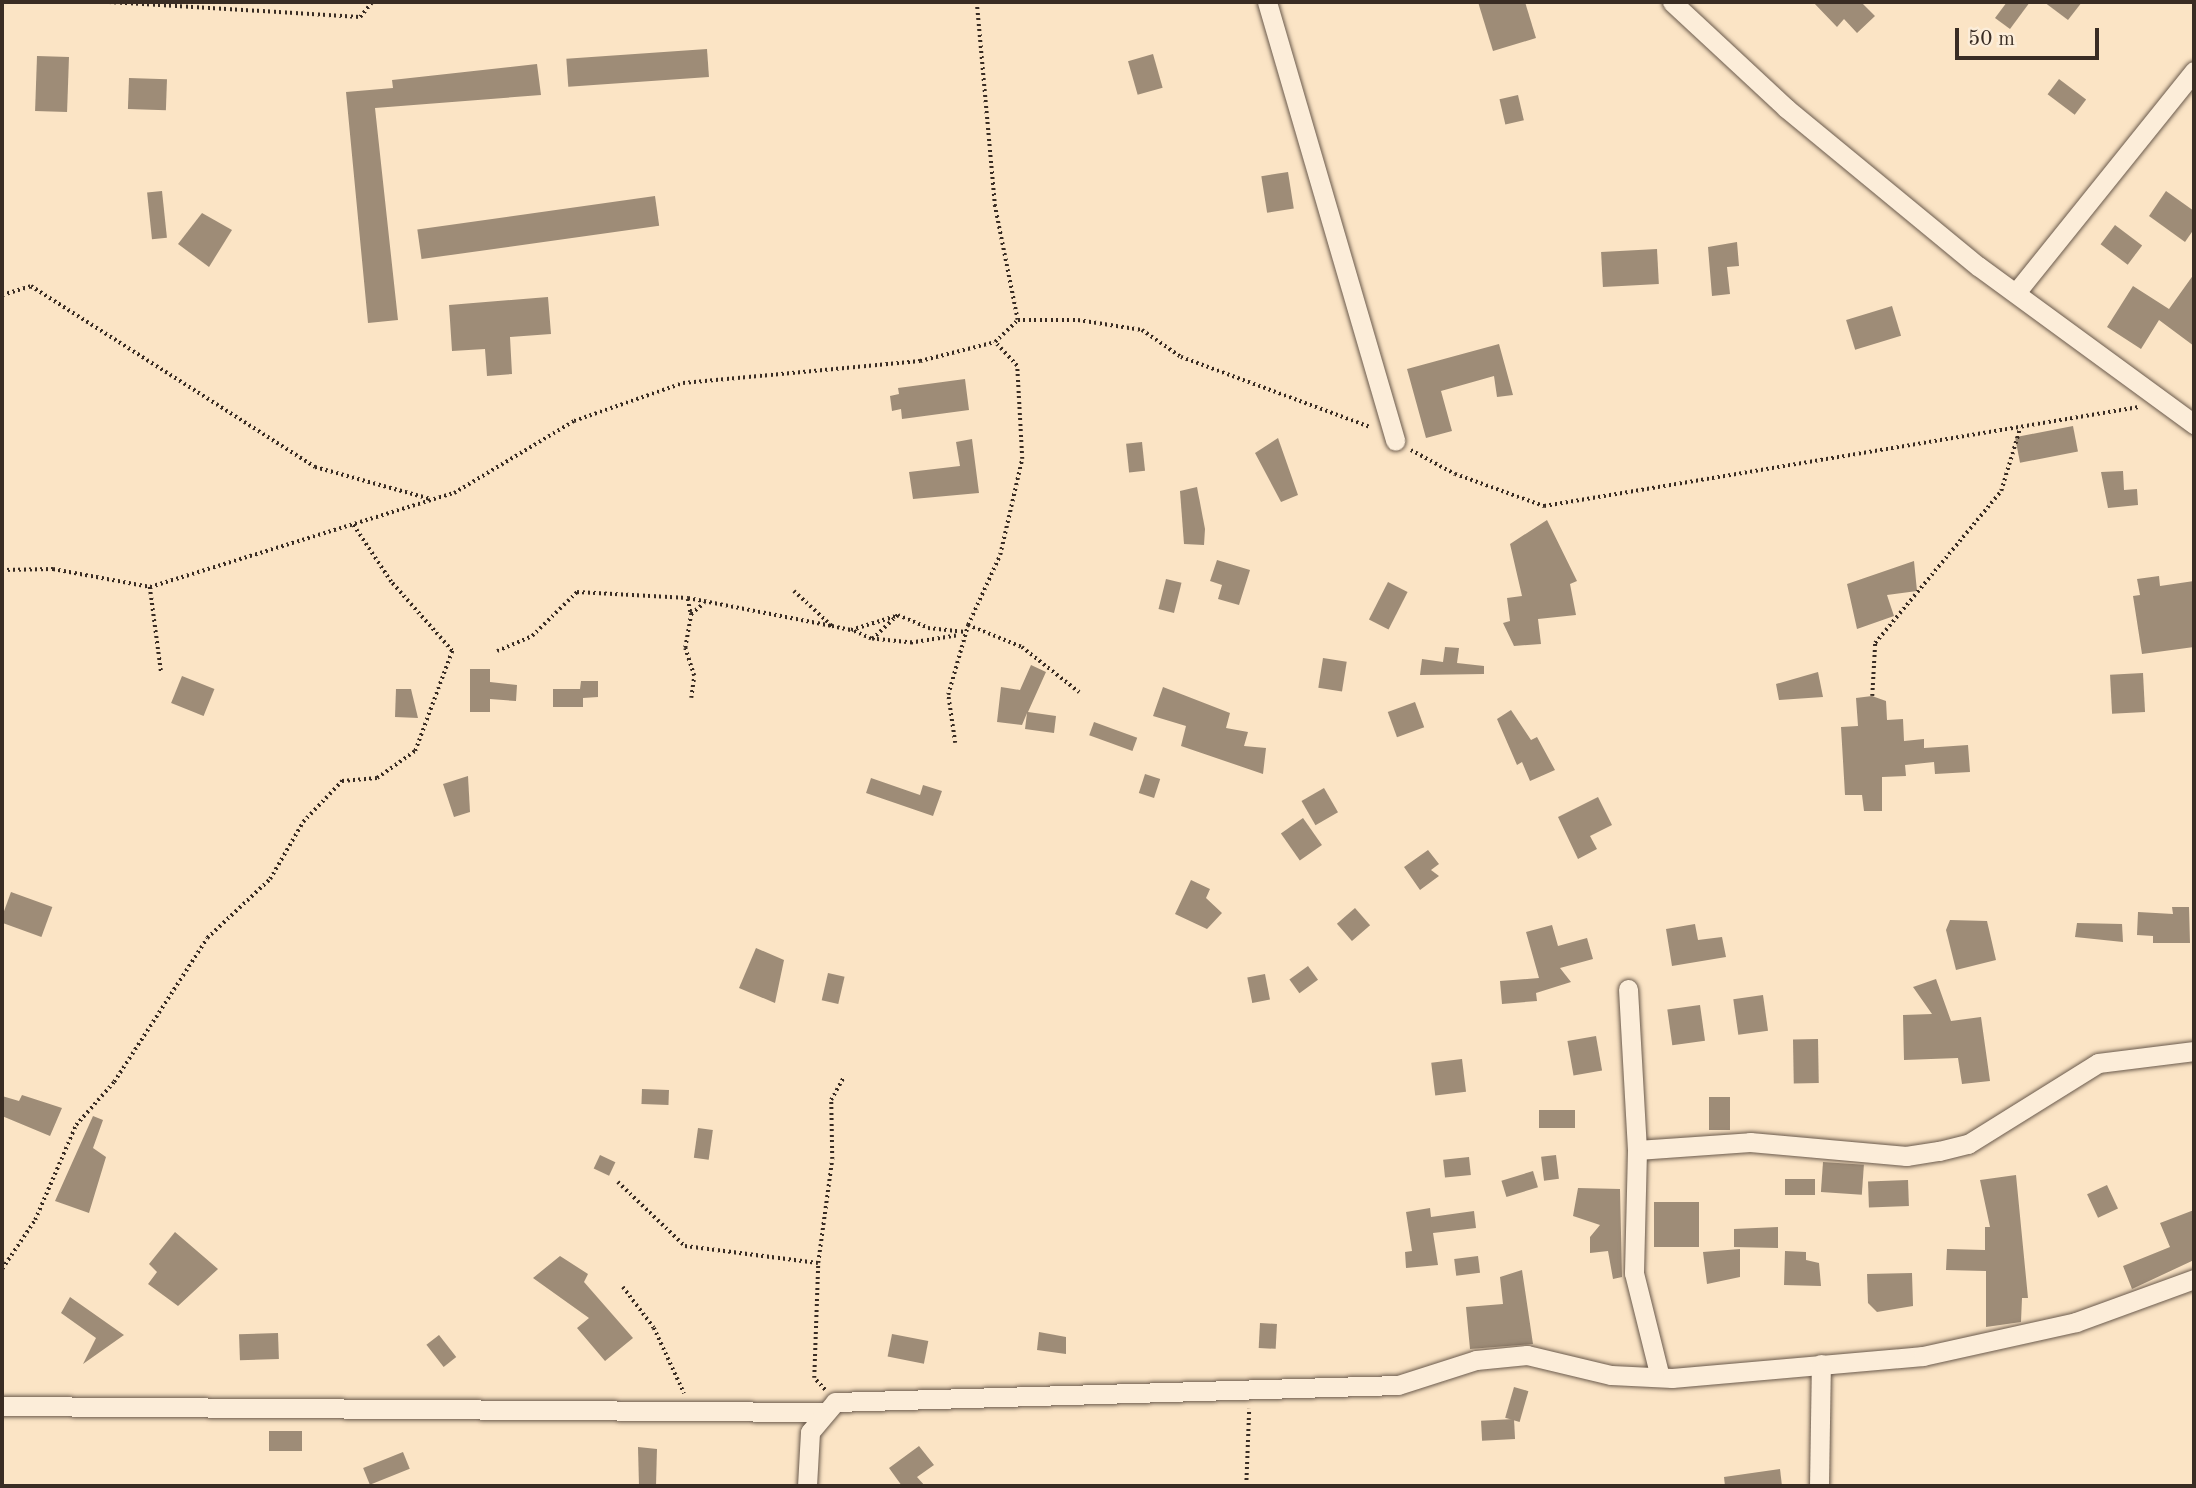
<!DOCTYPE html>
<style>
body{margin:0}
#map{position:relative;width:2196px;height:1488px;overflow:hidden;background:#fbe4c5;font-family:"Old Standard TT",serif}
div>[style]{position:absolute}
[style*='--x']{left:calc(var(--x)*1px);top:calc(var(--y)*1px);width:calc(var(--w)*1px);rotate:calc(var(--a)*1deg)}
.building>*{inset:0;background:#9e8c77;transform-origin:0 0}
.path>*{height:3.5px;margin-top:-1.75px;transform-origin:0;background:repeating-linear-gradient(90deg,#392c23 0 2px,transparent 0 5.5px)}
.roads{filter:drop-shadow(0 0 2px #6a5a4c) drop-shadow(0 0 2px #6a5a4c)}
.minor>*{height:19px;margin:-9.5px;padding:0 9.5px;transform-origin:9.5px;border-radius:9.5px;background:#fcedd9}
span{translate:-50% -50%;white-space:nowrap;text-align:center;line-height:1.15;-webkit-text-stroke:5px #fcedd9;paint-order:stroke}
.frame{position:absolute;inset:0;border:4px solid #392c23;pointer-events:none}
.scale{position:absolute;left:1955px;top:28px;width:144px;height:32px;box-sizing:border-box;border:4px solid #392c23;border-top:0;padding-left:9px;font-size:21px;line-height:24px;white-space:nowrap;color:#392c23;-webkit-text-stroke:5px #fcedd9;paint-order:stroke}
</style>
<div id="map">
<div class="building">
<i style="clip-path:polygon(1478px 2px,1525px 2px,1536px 38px,1493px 51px)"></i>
<i style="clip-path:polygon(1813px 2px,1861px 2px,1875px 16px,1857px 33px,1844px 19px,1837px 27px)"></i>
<i style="clip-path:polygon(2007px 2px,2030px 2px,2010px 29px,1995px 18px)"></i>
<i style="clip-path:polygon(2044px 2px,2082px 2px,2068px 20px)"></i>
<i style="left:707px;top:49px;width:28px;height:141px;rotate:86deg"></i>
<i style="left:1153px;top:54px;width:35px;height:26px;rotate:74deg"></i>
<i style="left:37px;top:56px;width:32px;height:55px;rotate:2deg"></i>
<i style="clip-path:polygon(537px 64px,541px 95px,375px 108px,398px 320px,368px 323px,346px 92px,393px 88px,392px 80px)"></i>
<i style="left:129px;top:78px;width:38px;height:31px;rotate:2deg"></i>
<i style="left:2059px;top:79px;width:34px;height:19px;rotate:37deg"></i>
<i style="left:1518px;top:95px;width:26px;height:19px;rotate:77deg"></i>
<i style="left:1288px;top:172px;width:37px;height:27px;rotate:81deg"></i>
<i style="left:162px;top:191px;width:47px;height:15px;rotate:84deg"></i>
<i style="clip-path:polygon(2166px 191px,2194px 211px,2194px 229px,2185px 242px,2149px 216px)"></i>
<i style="left:655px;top:196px;width:30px;height:240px;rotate:82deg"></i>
<i style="clip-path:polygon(202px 213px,232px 230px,209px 267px,178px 244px)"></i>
<i style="left:2115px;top:225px;width:34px;height:24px;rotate:37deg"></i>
<i style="clip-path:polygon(1737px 242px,1739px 266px,1727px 267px,1730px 294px,1712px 296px,1708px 247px)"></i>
<i style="left:1657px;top:249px;width:35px;height:56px;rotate:87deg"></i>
<i style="clip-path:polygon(2194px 274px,2194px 346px,2159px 320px,2141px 349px,2107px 327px,2133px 286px,2169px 309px)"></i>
<i style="clip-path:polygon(548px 297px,551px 334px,510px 337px,512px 374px,487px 376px,485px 349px,452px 351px,449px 305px)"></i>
<i style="left:1892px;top:306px;width:31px;height:48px;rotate:73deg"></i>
<i style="clip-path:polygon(1499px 344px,1513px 395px,1497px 397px,1494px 376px,1441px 391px,1452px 431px,1426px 438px,1407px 369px)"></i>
<i style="clip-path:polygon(965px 379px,969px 410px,902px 419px,901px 409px,892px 411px,890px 396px,899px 394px,898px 388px)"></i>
<i style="left:2073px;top:426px;width:26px;height:59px;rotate:79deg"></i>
<i style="clip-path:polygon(1278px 438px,1298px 495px,1281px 502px,1255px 453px)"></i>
<i style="clip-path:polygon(972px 439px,979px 493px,913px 499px,909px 472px,960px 466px,956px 442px)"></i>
<i style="left:1142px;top:442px;width:29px;height:16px;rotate:84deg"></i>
<i style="clip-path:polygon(2123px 471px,2124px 490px,2137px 489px,2138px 505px,2108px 508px,2101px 472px)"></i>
<i style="clip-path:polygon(1197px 487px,1205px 529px,1204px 545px,1184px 544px,1180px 491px)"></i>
<i style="clip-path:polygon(1547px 520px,1577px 581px,1570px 584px,1576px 615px,1538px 619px,1541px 644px,1514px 646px,1503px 623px,1510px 621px,1507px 598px,1522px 596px,1510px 544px)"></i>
<i style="clip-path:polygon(1217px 560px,1250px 570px,1239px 605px,1218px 599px,1222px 585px,1210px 581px)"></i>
<i style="clip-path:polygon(1914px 561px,1917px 591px,1887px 595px,1894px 616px,1857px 629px,1847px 584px)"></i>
<i style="clip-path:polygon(2159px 576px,2160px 586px,2194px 581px,2194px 647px,2142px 654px,2133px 596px,2140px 595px,2137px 579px)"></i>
<i style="left:1166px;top:579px;width:16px;height:31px;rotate:14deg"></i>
<i style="left:1388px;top:582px;width:22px;height:42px;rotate:27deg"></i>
<i style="clip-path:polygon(1445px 647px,1459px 648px,1457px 663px,1484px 666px,1484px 674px,1420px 675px,1422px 659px,1443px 662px)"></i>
<i style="left:1323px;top:658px;width:24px;height:30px;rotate:9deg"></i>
<i style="clip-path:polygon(1031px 665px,1046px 672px,1028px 712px,1056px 716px,1054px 733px,1025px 729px,1027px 713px,1022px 725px,997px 722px,1001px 687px,1020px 690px)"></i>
<i style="clip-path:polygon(470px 669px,490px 669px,490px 682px,517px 685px,516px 701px,490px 699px,490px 712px,470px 712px)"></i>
<i style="clip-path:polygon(1818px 672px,1823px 697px,1779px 700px,1776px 684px)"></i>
<i style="left:2143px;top:673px;width:39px;height:33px;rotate:87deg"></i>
<i style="left:182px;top:676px;width:35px;height:29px;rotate:22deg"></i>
<i style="clip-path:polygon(581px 681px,598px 681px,598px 697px,583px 698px,583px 707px,553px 707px,553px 689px,580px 689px)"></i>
<i style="clip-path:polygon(1163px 687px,1230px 713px,1226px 728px,1248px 732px,1244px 746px,1266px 748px,1263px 774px,1181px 746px,1186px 726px,1153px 716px)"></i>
<i style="clip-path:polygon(396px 689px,411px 689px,418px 718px,395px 717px)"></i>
<i style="clip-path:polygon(1872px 696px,1886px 701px,1887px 720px,1903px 719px,1904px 741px,1924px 739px,1924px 748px,1968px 745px,1970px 772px,1935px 774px,1934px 762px,1905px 765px,1906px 776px,1882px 777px,1882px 811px,1864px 811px,1862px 795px,1845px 795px,1841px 727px,1858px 726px,1856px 698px)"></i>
<i style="left:1415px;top:702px;width:27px;height:29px;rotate:70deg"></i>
<i style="clip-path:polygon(1511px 710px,1531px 740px,1537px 737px,1555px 770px,1530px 781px,1522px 762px,1517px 765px,1497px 719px)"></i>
<i style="left:1094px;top:722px;width:46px;height:14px;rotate:20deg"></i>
<i style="left:1145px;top:774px;width:16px;height:20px;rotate:18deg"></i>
<i style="clip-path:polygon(468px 776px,470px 812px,454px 817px,443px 784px)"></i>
<i style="clip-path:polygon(871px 778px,920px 795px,923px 785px,942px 791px,933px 816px,866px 793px)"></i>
<i style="left:1324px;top:788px;width:28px;height:26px;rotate:60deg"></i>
<i style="clip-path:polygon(1598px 797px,1612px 825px,1590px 836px,1597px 849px,1578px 859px,1558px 817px)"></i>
<i style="left:1303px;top:818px;width:33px;height:27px;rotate:55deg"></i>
<i style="clip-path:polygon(1428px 850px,1439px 864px,1431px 870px,1439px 876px,1420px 890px,1404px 867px)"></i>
<i style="clip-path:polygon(1191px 880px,1210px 889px,1206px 898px,1222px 913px,1207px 929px,1175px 914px)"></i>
<i style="left:11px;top:892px;width:44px;height:32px;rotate:20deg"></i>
<i style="clip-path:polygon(2172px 907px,2189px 907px,2190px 943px,2153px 943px,2153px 936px,2137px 935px,2138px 912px,2173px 914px)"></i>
<i style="left:1355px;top:908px;width:23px;height:24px;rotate:49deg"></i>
<i style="clip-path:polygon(1950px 920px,1987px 921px,1996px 960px,1956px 970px,1946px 930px)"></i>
<i style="clip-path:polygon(2077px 923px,2122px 924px,2123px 942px,2075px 937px)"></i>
<i style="clip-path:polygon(1695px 924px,1698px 940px,1722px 937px,1726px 957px,1672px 966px,1666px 929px)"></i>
<i style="clip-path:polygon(1552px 925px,1558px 946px,1587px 938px,1593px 959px,1560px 968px,1571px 982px,1536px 993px,1537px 1001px,1502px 1004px,1500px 981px,1539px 978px,1526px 932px)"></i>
<i style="clip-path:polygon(756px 948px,784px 960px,775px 1003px,739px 988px)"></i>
<i style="left:1308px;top:966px;width:17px;height:23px;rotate:54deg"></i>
<i style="left:828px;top:973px;width:17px;height:28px;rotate:13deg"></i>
<i style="left:1265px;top:974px;width:26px;height:18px;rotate:79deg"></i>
<i style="clip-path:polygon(1936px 979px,1951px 1021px,1981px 1017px,1990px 1081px,1962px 1084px,1958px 1058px,1904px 1060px,1903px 1015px,1932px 1014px,1913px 987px)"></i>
<i style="left:1763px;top:995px;width:36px;height:30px;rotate:82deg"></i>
<i style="left:1700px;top:1005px;width:36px;height:33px;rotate:82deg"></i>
<i style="left:1596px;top:1036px;width:35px;height:29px;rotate:80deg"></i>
<i style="left:1818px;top:1039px;width:44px;height:25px;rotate:89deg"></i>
<i style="left:1462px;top:1059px;width:33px;height:31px;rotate:83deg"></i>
<i style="left:642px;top:1089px;width:27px;height:15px;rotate:2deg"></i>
<i style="clip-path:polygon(22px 1095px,62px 1108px,50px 1136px,2px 1116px,2px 1096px,19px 1101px)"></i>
<i style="left:1709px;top:1097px;width:21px;height:33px"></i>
<i style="left:1575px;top:1110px;width:18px;height:36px;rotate:90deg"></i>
<i style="clip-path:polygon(93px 1116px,103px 1120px,93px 1148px,106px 1157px,89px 1213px,55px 1201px)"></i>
<i style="left:698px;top:1128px;width:15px;height:30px;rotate:8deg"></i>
<i style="left:600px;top:1155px;width:17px;height:15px;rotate:25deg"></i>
<i style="left:1556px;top:1155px;width:24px;height:15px;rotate:83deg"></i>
<i style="left:1469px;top:1157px;width:18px;height:26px;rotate:84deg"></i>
<i style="left:1823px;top:1162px;width:41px;height:30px;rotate:4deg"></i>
<i style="left:1533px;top:1171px;width:17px;height:33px;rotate:73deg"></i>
<i style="clip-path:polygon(2016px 1175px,2028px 1298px,2022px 1298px,2021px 1322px,1986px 1327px,1986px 1271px,1946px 1270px,1947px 1249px,1985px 1250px,1985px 1227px,1990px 1227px,1980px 1180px)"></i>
<i style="left:1785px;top:1179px;width:30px;height:16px"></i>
<i style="left:1908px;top:1180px;width:26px;height:40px;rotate:88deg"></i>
<i style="left:2107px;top:1185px;width:26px;height:22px;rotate:65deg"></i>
<i style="clip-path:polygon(1578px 1188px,1620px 1189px,1622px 1277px,1613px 1279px,1608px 1251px,1590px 1253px,1590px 1237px,1600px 1225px,1573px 1216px)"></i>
<i style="left:1699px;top:1202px;width:45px;height:45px;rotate:90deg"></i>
<i style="clip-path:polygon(1430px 1208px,1431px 1217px,1474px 1211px,1476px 1228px,1433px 1233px,1438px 1265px,1406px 1268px,1405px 1252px,1412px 1251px,1406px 1212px)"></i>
<i style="clip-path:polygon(2194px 1210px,2194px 1260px,2132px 1289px,2123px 1266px,2170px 1247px,2160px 1223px)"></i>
<i style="clip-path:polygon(1778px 1227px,1778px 1248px,1734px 1247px,1734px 1229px)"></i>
<i style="clip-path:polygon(175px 1232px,218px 1269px,178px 1306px,148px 1284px,157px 1272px,149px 1264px)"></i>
<i style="clip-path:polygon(1740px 1249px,1740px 1277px,1707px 1284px,1703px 1252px)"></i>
<i style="clip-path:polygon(1785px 1251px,1806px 1252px,1806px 1260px,1819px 1263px,1821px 1286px,1784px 1285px)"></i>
<i style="clip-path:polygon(560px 1256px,588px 1274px,584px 1282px,633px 1338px,605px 1361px,577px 1328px,589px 1318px,533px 1278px)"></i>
<i style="left:1478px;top:1256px;width:17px;height:24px;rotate:83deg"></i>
<i style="clip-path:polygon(1522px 1270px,1533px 1344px,1470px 1349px,1466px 1307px,1503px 1304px,1500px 1277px)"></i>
<i style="clip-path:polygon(1912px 1273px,1913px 1306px,1877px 1312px,1868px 1303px,1867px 1274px)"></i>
<i style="clip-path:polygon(70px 1297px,124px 1335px,83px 1364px,96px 1338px,61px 1313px)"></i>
<i style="left:1260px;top:1323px;width:17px;height:25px;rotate:3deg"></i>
<i style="clip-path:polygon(1039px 1332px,1066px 1337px,1066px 1354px,1037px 1350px)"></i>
<i style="left:278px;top:1333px;width:26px;height:39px;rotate:88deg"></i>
<i style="left:892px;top:1334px;width:37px;height:23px;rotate:11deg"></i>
<i style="left:439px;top:1335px;width:28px;height:16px;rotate:52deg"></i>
<i style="left:1514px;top:1387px;width:15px;height:32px;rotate:16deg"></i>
<i style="left:1514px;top:1419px;width:20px;height:33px;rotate:87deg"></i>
<i style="left:269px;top:1431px;width:33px;height:20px"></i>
<i style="clip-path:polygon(919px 1446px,934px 1465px,917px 1477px,925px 1486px,902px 1486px,889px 1468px)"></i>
<i style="clip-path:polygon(638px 1447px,657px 1449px,656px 1486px,639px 1486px)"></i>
<i style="left:403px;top:1452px;width:18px;height:43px;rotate:68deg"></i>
<i style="clip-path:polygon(1780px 1469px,1782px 1486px,1725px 1486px,1724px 1477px)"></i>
</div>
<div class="path">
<i style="--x:109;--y:2;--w:251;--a:3.4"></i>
<i style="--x:360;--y:17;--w:19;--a:-51"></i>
<i style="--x:977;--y:2;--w:204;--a:84.9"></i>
<i style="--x:995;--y:205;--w:117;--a:78.7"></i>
<i style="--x:2;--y:295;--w:30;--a:-17"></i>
<i style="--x:31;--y:286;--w:337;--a:32.5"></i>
<i style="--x:315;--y:467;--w:119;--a:15.5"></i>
<i style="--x:1411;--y:450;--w:50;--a:28.6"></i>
<i style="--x:1455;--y:474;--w:95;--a:19.8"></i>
<i style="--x:1544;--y:506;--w:603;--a:-9.45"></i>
<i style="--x:2;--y:570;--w:51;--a:-1.1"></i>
<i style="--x:53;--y:569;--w:99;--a:10.5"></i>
<i style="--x:150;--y:587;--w:318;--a:-17.2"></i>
<i style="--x:454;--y:493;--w:140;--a:-31"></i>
<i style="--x:574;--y:421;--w:115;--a:-19.2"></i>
<i style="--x:683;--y:383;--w:238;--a:-5.3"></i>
<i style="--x:920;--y:361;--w:77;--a:-14.2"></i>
<i style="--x:995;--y:342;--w:32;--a:-44"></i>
<i style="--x:1018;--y:320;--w:60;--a:0"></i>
<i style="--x:1078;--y:320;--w:65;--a:8.9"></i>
<i style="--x:1142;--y:330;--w:47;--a:34.7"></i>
<i style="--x:1181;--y:357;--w:202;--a:20.3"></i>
<i style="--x:150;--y:587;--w:85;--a:82.5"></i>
<i style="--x:794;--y:591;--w:52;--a:42.6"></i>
<i style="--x:832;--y:626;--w:19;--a:12"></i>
<i style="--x:688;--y:599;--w:15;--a:79"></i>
<i style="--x:968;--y:625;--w:58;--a:22.2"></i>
<i style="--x:1022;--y:647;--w:73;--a:38.3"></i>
<i style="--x:956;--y:636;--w:45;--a:171"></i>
<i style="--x:912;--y:643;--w:40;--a:-174.3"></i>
<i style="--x:872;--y:639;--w:35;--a:-43"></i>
<i style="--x:898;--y:615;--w:33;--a:23"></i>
<i style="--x:928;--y:628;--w:38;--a:6"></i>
<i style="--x:871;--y:639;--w:22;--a:-156"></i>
<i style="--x:851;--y:630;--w:47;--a:-17.3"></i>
<i style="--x:497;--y:651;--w:38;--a:-23"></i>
<i style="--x:532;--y:636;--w:63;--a:-44.4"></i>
<i style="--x:577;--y:592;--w:111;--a:3.1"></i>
<i style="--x:688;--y:598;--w:147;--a:11"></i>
<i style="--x:1872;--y:696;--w:53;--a:-86.8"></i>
<i style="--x:1875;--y:643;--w:197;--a:-50.3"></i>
<i style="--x:2001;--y:491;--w:66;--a:-73.2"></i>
<i style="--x:691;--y:698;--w:22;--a:-82"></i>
<i style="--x:694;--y:676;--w:29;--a:-108"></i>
<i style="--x:685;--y:648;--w:35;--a:-80"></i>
<i style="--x:691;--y:614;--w:17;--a:-40"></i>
<i style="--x:955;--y:743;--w:49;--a:-98.3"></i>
<i style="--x:948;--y:695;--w:73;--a:-74.1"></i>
<i style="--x:968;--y:625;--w:77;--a:-65.4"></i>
<i style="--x:1000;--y:555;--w:98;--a:-77.1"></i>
<i style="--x:1022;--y:459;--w:93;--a:-93.1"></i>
<i style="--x:1017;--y:366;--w:33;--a:-133"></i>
<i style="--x:618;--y:1182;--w:93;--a:43.7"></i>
<i style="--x:685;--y:1246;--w:134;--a:7.3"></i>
<i style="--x:2;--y:1269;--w:59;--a:-56"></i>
<i style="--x:35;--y:1220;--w:103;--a:-66.7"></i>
<i style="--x:76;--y:1125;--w:57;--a:-48.5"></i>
<i style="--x:114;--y:1082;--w:171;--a:-57.1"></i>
<i style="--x:207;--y:938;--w:86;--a:-43.1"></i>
<i style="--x:270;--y:879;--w:66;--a:-59.9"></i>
<i style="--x:303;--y:822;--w:57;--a:-46.4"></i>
<i style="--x:342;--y:781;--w:35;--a:-5"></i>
<i style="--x:377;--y:778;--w:47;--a:-35.4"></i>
<i style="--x:415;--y:751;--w:107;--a:-69.7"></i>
<i style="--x:452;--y:651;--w:92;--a:-131.5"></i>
<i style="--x:391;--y:582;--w:69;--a:-123.7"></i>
<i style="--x:623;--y:1287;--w:51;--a:52.9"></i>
<i style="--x:654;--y:1328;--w:72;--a:65.2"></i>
<i style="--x:825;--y:1390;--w:16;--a:-133"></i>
<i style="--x:814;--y:1378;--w:115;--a:-88"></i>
<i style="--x:818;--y:1263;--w:105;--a:-82.3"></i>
<i style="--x:832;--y:1159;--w:59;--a:-91"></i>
<i style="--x:831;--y:1100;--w:26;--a:-61"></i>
<i style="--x:1246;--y:1486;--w:77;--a:-87.8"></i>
</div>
<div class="roads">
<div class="minor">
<i style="--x:1267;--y:2;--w:457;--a:73.7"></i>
<i style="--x:1672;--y:2;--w:156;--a:42.9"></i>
<i style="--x:1786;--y:108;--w:249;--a:39.5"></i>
<i style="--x:1978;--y:266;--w:268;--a:36.2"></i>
<i style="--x:2018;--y:290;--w:281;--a:-51.2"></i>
<i style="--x:1628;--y:989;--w:161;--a:86.8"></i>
<i style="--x:1637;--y:1150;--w:123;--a:91.4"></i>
<i style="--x:1634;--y:1273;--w:107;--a:76"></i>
<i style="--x:1637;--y:1150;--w:113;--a:-4"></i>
<i style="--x:1750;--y:1142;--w:157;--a:5.1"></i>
<i style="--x:1906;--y:1156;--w:33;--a:-9"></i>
<i style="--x:1939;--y:1151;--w:30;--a:-14"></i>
<i style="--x:1968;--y:1144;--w:153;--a:-31.9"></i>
<i style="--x:2098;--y:1063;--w:97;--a:-7.1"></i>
<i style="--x:2;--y:1406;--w:820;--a:0.42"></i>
<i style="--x:807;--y:1486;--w:54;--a:-86.8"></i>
<i style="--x:810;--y:1432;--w:39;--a:-50"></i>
<i style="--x:835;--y:1402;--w:563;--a:-1.73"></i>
<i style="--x:1398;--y:1385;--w:82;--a:-17.8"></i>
<i style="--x:1476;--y:1360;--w:51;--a:-5.6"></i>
<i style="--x:1527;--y:1355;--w:86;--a:13.4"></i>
<i style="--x:1611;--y:1375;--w:61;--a:2.8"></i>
<i style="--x:1672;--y:1378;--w:252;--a:-5"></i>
<i style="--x:1923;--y:1356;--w:157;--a:-12.5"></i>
<i style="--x:2076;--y:1322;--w:126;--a:-20"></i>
<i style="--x:1819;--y:1486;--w:122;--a:-89.1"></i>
</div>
</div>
<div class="frame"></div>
<div class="scale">50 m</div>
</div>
